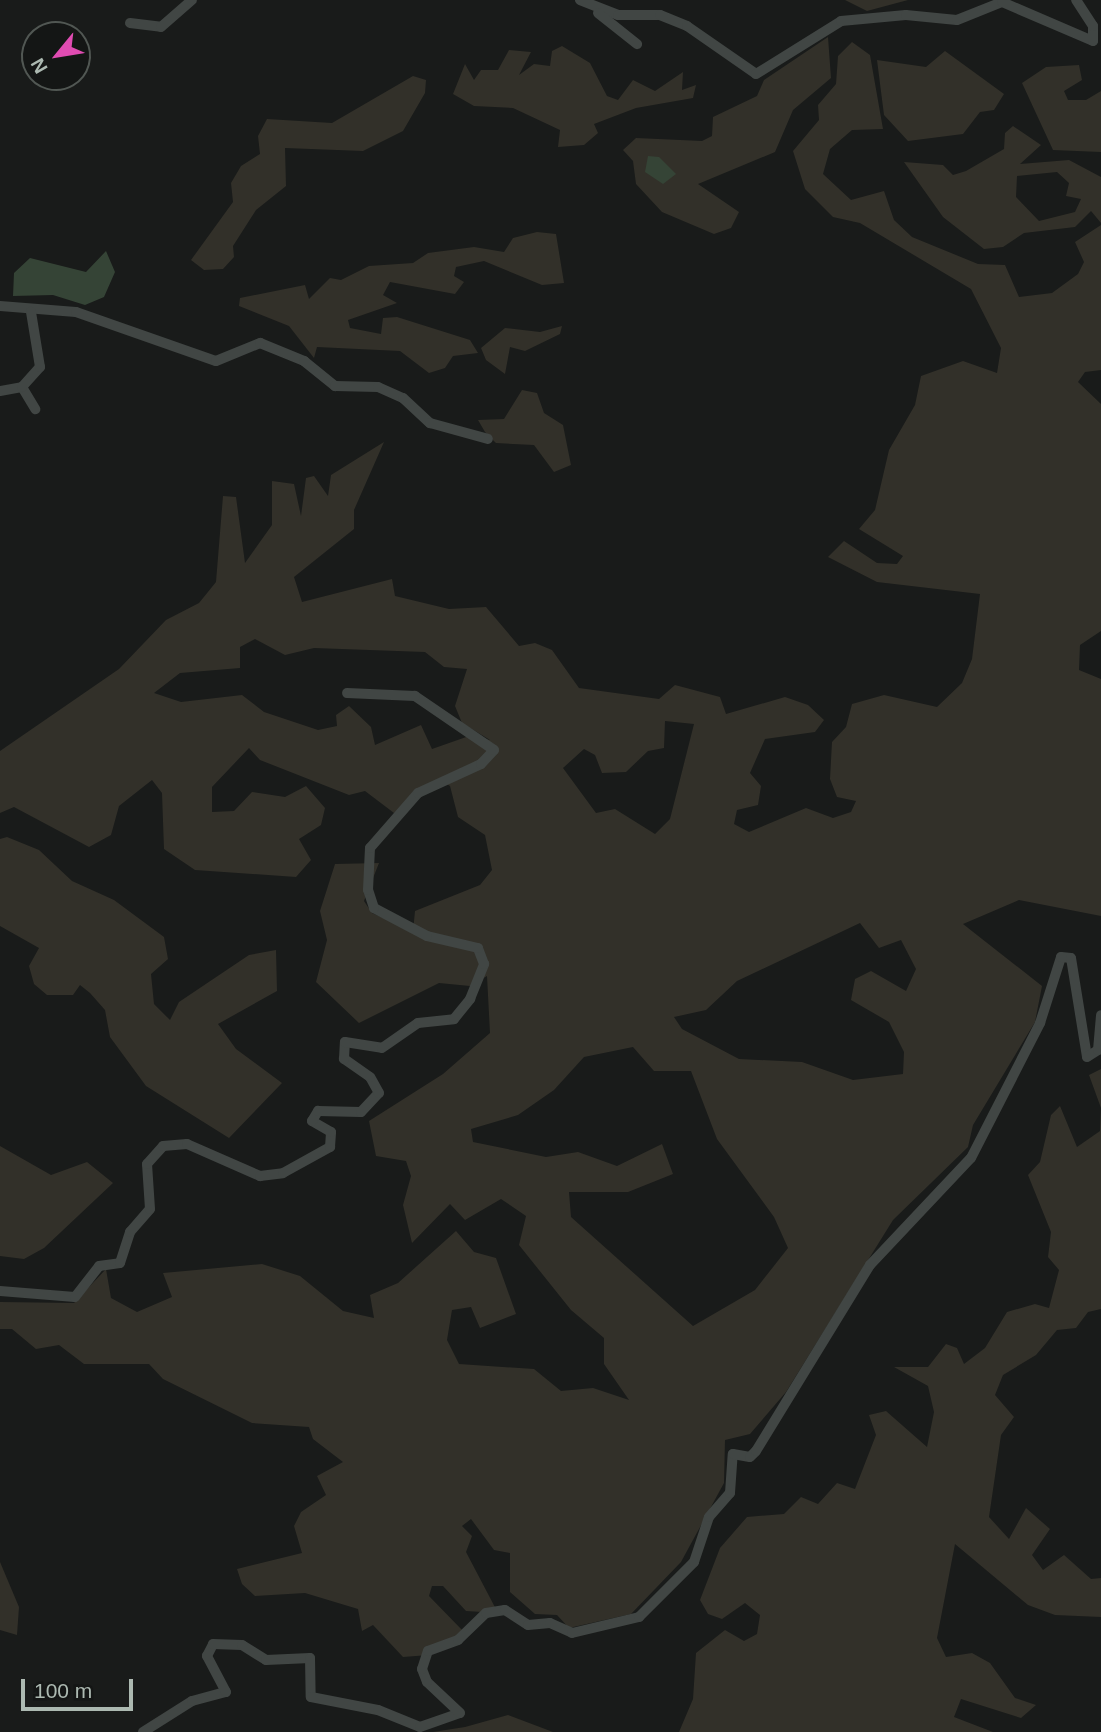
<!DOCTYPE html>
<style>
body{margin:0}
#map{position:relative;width:1101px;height:1732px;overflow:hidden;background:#191b1a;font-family:Arial,sans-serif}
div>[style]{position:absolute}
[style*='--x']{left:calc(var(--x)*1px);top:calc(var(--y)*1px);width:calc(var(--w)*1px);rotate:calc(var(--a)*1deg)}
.green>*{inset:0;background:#323029}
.water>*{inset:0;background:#354436}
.minor>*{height:10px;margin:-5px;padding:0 5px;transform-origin:5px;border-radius:5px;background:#414644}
span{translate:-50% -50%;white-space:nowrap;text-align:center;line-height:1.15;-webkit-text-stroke:5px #141615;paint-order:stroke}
.north{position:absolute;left:21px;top:21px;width:70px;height:70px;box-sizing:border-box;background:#141615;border:2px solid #515753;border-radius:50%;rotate:240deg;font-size:19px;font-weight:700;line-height:28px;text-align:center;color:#acb9b1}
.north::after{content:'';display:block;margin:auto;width:24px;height:32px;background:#e04cb2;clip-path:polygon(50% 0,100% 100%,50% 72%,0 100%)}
.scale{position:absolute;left:21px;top:1679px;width:112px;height:32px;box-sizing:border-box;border:4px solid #acb9b1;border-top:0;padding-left:9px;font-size:21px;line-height:24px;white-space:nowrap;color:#acb9b1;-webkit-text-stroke:5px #141615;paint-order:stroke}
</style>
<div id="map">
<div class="green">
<i style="clip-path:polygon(845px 0,908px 0,867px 11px)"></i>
<i style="clip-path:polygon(828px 37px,831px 78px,793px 110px,775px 152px,698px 184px,739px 212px,731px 228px,714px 234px,662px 212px,636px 184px,633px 161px,623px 150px,636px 138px,702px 141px,712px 136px,713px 117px,757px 96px,764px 80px)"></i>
<i style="clip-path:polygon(evenodd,852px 42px,870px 55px,883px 129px,852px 130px,830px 149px,823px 174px,851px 200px,884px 191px,894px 220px,912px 237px,978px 264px,1005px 265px,1019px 297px,1052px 293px,1078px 274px,1084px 262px,1075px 242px,1101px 225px,1101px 370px,1085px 372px,1078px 382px,1101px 404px,1101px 631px,1080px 645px,1079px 670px,1101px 679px,1101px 916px,1019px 900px,963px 924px,1042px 986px,1035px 1022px,973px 1125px,968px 1147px,893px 1220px,786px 1392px,750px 1434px,725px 1440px,724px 1483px,681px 1562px,631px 1614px,569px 1628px,557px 1615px,535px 1614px,510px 1592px,510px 1553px,494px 1550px,471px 1519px,462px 1526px,472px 1536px,466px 1552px,498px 1613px,466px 1611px,443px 1586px,432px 1586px,429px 1596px,464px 1632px,429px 1655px,403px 1657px,373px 1625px,362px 1631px,358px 1609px,305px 1593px,255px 1596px,242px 1584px,237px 1569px,302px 1553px,294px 1526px,301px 1512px,326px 1495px,317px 1476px,343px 1462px,313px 1439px,309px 1427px,252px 1423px,163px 1379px,149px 1364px,84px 1364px,59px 1345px,36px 1349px,12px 1329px,0 1329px,0 1302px,74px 1303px,106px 1269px,111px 1298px,137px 1312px,172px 1297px,163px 1273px,262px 1264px,300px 1276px,343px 1311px,374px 1318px,370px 1295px,398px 1283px,456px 1231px,474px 1252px,496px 1258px,516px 1314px,480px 1328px,471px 1307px,452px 1310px,447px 1340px,459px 1364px,534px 1369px,561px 1391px,593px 1388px,629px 1400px,604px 1364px,604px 1338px,571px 1310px,519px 1245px,526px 1216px,501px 1199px,465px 1220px,450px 1204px,412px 1243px,403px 1205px,411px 1176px,406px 1161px,376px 1156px,369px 1121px,443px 1074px,490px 1033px,487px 976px,470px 986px,439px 983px,359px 1023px,316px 982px,327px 940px,320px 911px,335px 864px,379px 863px,364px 901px,372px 913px,413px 931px,415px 911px,480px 885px,492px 870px,485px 835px,458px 817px,450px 786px,439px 779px,394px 813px,365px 791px,349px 795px,260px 760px,249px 748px,212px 787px,212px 812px,234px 811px,252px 792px,285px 797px,306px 786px,325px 808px,321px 825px,299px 839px,311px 860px,296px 877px,195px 870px,164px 849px,162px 793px,152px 780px,119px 806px,111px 835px,89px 847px,14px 807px,0 813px,0 751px,119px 669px,166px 620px,199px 603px,216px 582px,223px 496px,236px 497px,245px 563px,272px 525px,272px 481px,294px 484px,301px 516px,306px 478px,314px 476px,328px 496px,331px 475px,384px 442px,354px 510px,354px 529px,294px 577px,302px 602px,392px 579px,395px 596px,449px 609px,486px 607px,519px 646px,535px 643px,552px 650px,579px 688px,659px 699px,675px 685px,720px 697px,726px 714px,785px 697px,808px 705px,824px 720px,815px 732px,765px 739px,750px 773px,761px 786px,758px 805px,737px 810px,734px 824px,749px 832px,806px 808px,833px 818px,851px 812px,856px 801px,837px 797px,830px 779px,832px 742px,846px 727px,852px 704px,884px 695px,937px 707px,962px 683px,972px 659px,980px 594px,877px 582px,828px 557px,844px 541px,877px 563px,897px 564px,903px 556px,859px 529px,875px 510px,889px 450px,915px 405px,921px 376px,963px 361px,997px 373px,1001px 348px,971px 289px,860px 223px,833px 217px,805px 189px,793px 151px,819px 120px,818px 105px,836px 84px,838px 56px,852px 42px,255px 639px,285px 655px,314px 648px,425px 652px,444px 667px,467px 669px,455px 706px,462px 723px,490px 740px,469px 736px,432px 749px,421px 725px,375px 745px,371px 727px,349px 706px,336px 715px,337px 726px,318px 730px,264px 712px,242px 695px,181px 702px,154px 693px,180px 673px,240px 668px,240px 647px,255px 639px,852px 42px,665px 721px,694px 724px,670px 819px,655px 834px,615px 809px,596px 813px,563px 768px,584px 749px,595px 755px,602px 773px,626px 772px,648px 751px,664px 748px,665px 721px,852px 42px,860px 923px,879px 948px,901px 940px,916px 969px,906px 991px,871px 971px,855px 979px,851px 1000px,889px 1022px,904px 1052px,903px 1074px,853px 1080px,802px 1062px,739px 1059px,682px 1029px,674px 1017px,706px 1010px,737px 981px,860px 923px,852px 42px,633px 1047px,654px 1071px,691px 1071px,717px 1139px,774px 1217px,788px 1248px,755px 1290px,693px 1326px,571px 1217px,569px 1192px,628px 1192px,673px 1174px,662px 1144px,617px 1166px,578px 1152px,546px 1157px,473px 1142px,471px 1129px,518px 1115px,554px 1090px,584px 1057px,633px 1047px)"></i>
<i style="clip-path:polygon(562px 46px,590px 63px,607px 96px,618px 100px,633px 80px,655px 91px,683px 72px,682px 90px,696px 85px,693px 98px,636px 108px,594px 124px,598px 133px,584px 145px,558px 147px,560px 130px,513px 108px,474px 106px,453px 94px,465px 64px,474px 80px,481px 70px,498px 70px,509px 50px,531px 52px,519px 75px,534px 64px,550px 66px,552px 51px)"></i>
<i style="clip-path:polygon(945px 51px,1004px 94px,994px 110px,980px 112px,963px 134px,908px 141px,884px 115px,877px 60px,926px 67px)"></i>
<i style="clip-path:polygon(1079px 65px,1082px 80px,1064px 91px,1068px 100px,1086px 100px,1101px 91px,1101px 152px,1053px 150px,1022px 83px,1046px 67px)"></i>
<i style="clip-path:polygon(413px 76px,426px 80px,425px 93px,403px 131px,363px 151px,285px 148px,286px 186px,256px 210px,233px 246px,234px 257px,223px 269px,204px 270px,191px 260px,233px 202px,231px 183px,241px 166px,260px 154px,258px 136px,267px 119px,332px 123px)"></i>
<i style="clip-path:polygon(evenodd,1013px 126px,1041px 145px,1020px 164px,1069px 160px,1101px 177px,1101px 223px,1091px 211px,1075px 227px,1024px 233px,1003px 247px,984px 249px,943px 217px,904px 162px,943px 165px,953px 175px,966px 171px,1004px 149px,1005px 133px,1013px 126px,1057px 172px,1069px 183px,1066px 196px,1081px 199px,1075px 212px,1039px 221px,1016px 197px,1017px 176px,1057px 172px)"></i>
<i style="clip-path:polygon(537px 232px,556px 234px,564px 283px,542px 285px,484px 261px,456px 267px,454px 276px,464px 282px,455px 294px,390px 282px,383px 295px,397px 303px,348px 320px,350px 328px,381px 334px,383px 318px,397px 317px,470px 340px,478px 353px,453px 356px,445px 368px,429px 373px,400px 351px,317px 347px,314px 358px,289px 326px,239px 306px,240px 298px,305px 285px,309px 299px,330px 278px,341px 280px,369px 266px,413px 263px,428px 253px,474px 247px,504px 252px,513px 238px)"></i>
<i style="clip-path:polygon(562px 326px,560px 334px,525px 351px,510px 347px,505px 374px,486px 360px,481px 348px,505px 328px,540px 332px)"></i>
<i style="clip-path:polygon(522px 390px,537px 393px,544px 413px,563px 425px,571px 465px,554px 472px,534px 445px,496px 443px,485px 432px,478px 420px,504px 419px)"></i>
<i style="clip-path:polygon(7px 837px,39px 850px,72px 881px,114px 900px,164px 937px,168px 959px,151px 974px,154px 1004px,170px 1020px,179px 1002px,249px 955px,276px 950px,277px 991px,218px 1024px,236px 1049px,282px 1083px,229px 1138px,146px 1086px,110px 1037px,105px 1010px,90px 993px,80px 985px,73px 995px,47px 995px,34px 984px,29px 966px,39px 948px,0 926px,0 839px)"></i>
<i style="clip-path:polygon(1101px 1069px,1101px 1309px,1088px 1312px,1076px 1328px,1057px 1330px,1036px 1355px,1003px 1375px,995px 1395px,1014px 1417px,1001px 1435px,989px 1517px,1009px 1539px,1026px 1508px,1050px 1529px,1032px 1555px,1043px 1570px,1064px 1555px,1091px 1579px,1101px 1578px,1101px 1617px,1055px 1615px,1028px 1605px,955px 1544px,937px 1638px,946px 1657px,972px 1653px,990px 1663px,1015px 1698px,1036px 1705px,1021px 1718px,961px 1699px,954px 1717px,993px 1732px,679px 1732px,693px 1699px,696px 1653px,725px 1630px,744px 1641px,757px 1634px,760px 1615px,745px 1603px,722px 1619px,708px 1614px,700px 1600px,720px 1548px,747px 1517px,784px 1514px,801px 1497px,818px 1504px,837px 1483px,855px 1489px,876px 1435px,869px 1415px,886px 1411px,927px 1447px,934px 1412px,928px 1386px,894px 1367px,928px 1367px,946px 1344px,957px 1348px,964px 1364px,985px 1348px,1007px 1312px,1035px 1304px,1049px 1308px,1059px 1270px,1048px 1257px,1051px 1232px,1028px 1175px,1040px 1162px,1051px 1115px,1060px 1106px,1077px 1147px,1100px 1131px,1101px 1108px,1089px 1075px)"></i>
<i style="clip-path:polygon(0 1146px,51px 1175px,87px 1162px,113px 1183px,44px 1248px,24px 1259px,0 1256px)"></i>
<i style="clip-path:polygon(0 1562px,19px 1607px,17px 1635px,0 1630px)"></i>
<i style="clip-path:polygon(508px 1715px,553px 1732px,433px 1732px,465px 1727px)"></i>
</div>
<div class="water">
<i style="clip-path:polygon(648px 156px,659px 157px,676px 174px,663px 184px,645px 172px)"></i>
<i style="clip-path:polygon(106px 251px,115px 272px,104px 297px,85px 305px,53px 295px,13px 296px,14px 273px,30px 258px,86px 272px)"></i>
</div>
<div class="minor">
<i style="--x:580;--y:0;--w:41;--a:21.5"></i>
<i style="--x:618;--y:15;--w:42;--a:0"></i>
<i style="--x:660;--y:15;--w:29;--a:22"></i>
<i style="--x:687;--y:26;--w:84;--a:34.8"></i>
<i style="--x:756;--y:74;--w:100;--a:-31.9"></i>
<i style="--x:841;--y:21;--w:65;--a:-5.3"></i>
<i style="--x:906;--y:15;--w:51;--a:5.6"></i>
<i style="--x:957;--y:20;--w:48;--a:-21.8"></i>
<i style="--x:1002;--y:2;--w:99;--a:23.2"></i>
<i style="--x:1093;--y:41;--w:15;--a:-90"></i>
<i style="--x:1093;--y:26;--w:31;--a:-123"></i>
<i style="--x:598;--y:13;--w:50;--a:38.5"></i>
<i style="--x:130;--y:23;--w:31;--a:7"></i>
<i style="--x:161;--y:27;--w:41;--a:-41.1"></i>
<i style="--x:0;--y:306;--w:76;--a:4.5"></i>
<i style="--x:76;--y:312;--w:148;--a:19.3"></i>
<i style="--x:216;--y:361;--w:48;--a:-22.2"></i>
<i style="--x:260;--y:343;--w:48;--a:22.2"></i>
<i style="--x:304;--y:361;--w:40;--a:39"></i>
<i style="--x:335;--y:386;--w:43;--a:1.3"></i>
<i style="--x:378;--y:387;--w:27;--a:24"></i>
<i style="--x:403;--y:398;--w:37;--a:43"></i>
<i style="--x:430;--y:423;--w:60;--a:15.4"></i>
<i style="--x:22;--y:387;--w:26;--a:59"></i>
<i style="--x:0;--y:391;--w:22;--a:-10"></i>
<i style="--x:22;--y:387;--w:27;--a:-48"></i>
<i style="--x:40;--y:367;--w:56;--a:-99.3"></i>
<i style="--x:0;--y:1291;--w:75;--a:4.6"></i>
<i style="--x:75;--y:1297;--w:39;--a:-52"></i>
<i style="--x:99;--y:1266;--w:21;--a:-8"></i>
<i style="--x:120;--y:1263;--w:33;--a:-72"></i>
<i style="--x:130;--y:1232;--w:30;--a:-49"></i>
<i style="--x:150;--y:1209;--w:45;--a:-93.8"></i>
<i style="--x:147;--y:1164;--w:24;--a:-48"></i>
<i style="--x:163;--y:1146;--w:24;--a:-5"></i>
<i style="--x:187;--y:1144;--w:80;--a:23.7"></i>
<i style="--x:260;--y:1176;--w:23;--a:-7"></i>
<i style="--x:283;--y:1173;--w:54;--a:-29"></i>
<i style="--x:330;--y:1147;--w:15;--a:-86"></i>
<i style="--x:331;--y:1132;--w:22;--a:-150"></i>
<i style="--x:312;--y:1121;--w:12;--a:-59"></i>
<i style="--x:318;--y:1111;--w:43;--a:1.3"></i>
<i style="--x:361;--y:1112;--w:26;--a:-47"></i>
<i style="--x:379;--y:1093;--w:18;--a:-119"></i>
<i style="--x:370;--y:1077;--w:32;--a:-145"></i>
<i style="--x:344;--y:1059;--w:17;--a:-87"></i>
<i style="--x:345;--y:1042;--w:37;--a:9"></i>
<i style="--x:382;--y:1048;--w:44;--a:-34.8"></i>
<i style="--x:418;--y:1023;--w:36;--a:-6"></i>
<i style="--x:454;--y:1019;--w:26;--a:-51"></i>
<i style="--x:470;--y:999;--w:38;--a:-68"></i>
<i style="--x:484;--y:964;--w:17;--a:-111"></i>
<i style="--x:478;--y:948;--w:52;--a:-166.8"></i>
<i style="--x:427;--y:936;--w:60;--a:-152.2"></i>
<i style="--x:374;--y:908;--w:19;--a:-108"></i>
<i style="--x:368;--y:890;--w:42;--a:-87.3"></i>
<i style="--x:370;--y:848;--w:73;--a:-48.9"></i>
<i style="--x:418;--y:793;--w:69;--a:-24.7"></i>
<i style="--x:481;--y:764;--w:19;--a:-47"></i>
<i style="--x:494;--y:750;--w:96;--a:-145.6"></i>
<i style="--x:415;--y:696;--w:68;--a:-177.5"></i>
<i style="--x:143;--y:1732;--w:58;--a:-32.3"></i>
<i style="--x:192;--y:1701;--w:35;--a:-15"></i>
<i style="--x:226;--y:1692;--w:41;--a:-117.8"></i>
<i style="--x:207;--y:1656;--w:13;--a:-63"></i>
<i style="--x:213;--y:1644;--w:29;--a:2"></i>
<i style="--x:242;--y:1645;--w:28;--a:32"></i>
<i style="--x:266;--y:1660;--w:44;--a:-2.6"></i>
<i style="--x:310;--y:1658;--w:39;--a:89"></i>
<i style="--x:311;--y:1697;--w:68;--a:11"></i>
<i style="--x:378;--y:1710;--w:45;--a:22"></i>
<i style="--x:420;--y:1727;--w:42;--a:-19.3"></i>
<i style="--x:460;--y:1713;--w:45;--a:-136.8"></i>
<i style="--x:427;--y:1682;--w:14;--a:-111"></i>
<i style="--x:422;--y:1669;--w:19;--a:-72"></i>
<i style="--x:428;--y:1651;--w:32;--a:-20"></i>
<i style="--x:458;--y:1640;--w:39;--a:-44"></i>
<i style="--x:486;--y:1613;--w:19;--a:-9"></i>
<i style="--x:505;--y:1610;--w:27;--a:33"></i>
<i style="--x:528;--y:1625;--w:22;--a:-5"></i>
<i style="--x:550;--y:1623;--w:24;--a:24"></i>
<i style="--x:572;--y:1633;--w:69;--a:-13.4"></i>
<i style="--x:639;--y:1617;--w:78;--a:-45"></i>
<i style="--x:694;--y:1562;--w:47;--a:-71.6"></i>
<i style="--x:709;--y:1517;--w:32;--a:-49"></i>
<i style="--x:730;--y:1493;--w:39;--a:-86"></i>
<i style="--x:733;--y:1454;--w:17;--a:10"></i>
<i style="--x:750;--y:1457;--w:8;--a:-45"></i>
<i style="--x:756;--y:1451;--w:218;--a:-58.5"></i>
<i style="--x:870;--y:1265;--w:147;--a:-46.7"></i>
<i style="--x:971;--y:1158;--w:152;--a:-62.9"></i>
<i style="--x:1040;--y:1023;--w:69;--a:-72.3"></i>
<i style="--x:1061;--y:957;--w:10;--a:6"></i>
<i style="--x:1071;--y:958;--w:100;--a:80.8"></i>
<i style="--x:1087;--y:1057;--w:13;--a:-32"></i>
<i style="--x:1098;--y:1050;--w:35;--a:-85"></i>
</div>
<div class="north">N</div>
<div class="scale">100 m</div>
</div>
